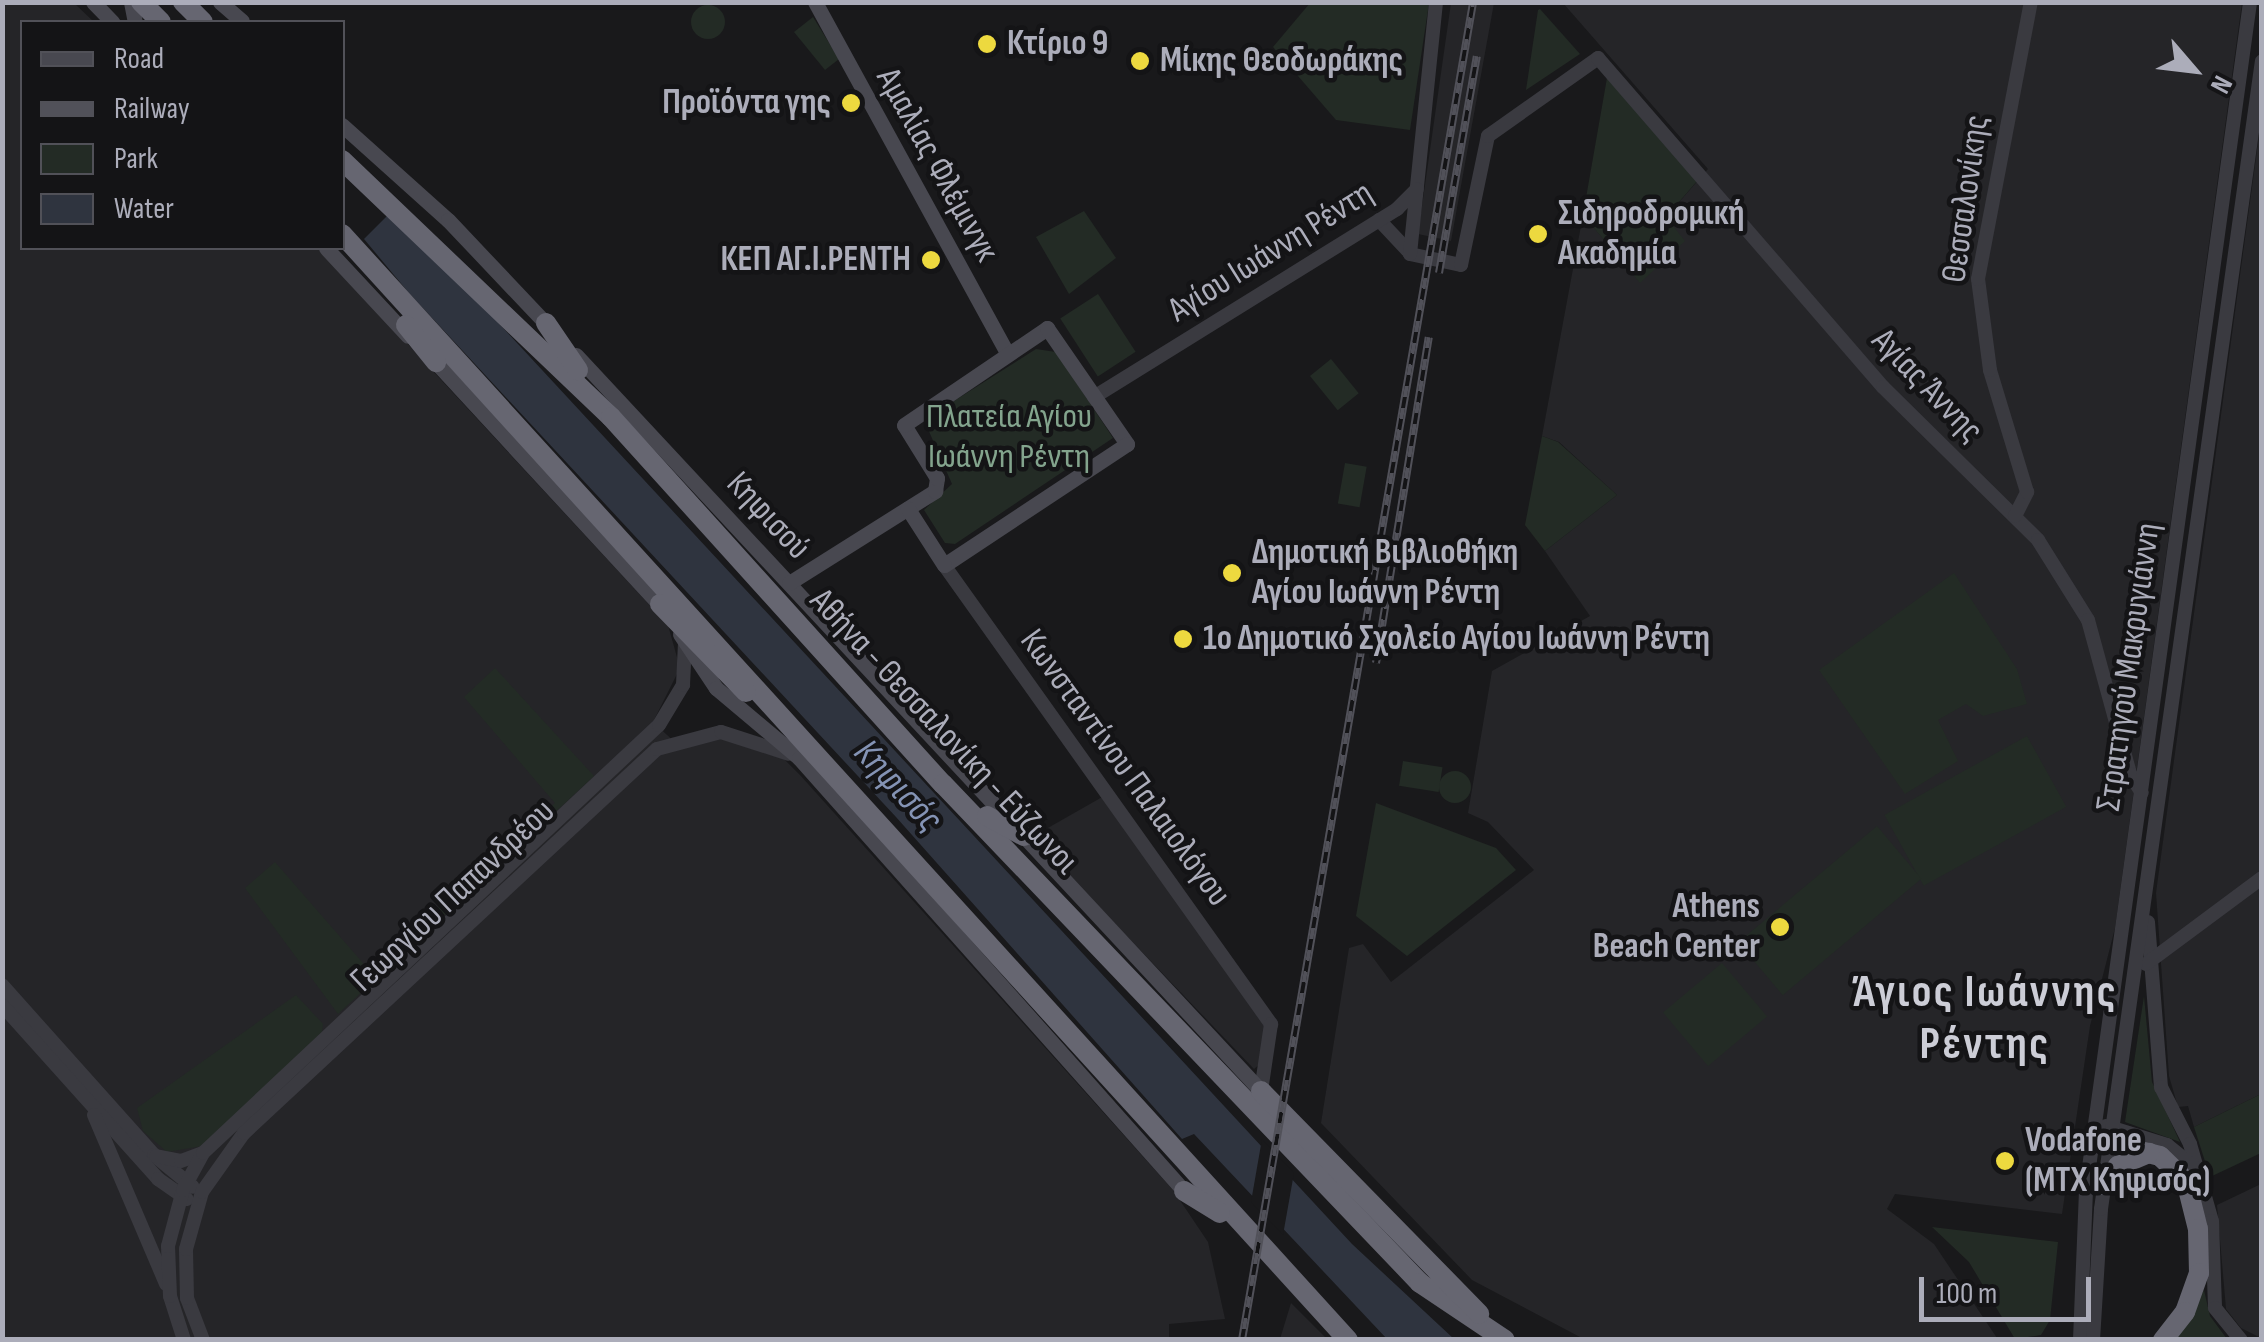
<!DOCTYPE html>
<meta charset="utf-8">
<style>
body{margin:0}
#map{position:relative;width:2264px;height:1342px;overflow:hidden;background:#19191b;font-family:"Sofia Sans Condensed",sans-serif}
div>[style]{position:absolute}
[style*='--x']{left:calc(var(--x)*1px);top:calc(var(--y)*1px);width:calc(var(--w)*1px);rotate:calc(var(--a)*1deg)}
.built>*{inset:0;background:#252528}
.green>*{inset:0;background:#232b25;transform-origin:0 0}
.round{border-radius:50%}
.water>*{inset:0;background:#2f343f}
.pier>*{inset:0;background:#19191b}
.tertiary>*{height:14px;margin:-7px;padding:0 7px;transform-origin:7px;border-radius:7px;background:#3a3a40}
.secondary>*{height:15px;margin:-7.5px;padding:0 7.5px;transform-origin:7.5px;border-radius:7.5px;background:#484850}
.motorway>*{height:20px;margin:-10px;padding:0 10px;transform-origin:10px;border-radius:10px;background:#666671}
.rail>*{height:8px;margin-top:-4px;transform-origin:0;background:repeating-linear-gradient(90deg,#141416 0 11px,#515159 0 22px);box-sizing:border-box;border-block:2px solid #515159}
.dots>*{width:28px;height:28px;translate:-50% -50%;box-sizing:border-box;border:5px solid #141416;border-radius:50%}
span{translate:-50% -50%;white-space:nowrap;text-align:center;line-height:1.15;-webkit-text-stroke:9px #141416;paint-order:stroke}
.poi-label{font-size:35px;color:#acadba;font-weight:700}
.left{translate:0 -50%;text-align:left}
.right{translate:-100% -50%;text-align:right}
.street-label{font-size:35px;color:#acadba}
.park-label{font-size:35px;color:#83a48d}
.water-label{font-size:38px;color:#8493b4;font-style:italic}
.district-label{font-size:45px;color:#cccdd6;font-weight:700;letter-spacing:2.5px}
.frame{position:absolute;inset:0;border:5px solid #acadba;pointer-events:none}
.legend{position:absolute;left:20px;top:20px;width:325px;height:230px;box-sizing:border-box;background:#141416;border:2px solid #515158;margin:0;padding:12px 18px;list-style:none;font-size:30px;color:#acadba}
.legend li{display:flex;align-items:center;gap:20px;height:50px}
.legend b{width:50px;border:2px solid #515158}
.north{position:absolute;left:2144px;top:20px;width:100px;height:100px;-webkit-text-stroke:8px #141416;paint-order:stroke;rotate:118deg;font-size:28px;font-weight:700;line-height:40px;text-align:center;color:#acadba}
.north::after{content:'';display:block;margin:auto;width:35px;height:45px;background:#acadba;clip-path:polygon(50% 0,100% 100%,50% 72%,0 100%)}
.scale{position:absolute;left:1919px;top:1277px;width:172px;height:45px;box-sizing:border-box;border:5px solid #acadba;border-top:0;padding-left:12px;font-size:30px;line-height:35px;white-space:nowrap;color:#acadba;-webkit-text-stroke:8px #141416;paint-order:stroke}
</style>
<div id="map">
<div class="built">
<i style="clip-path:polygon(3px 3px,74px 3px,94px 22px,22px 22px,22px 248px,319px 248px,668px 625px,680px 668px,653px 722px,679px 746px,716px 737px,784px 759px,800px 775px,1173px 1190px,1208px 1242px,1225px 1319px,1169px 1324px,1169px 1340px,3px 1340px)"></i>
<i style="clip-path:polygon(1451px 3px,1494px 3px,1451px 241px,1418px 234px)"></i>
<i style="clip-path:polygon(1563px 3px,2242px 3px,2115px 928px,2090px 1026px,2062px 1214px,1895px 1194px,1887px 1209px,1934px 1244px,1997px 1338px,1580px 1337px,1472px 1280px,1321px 1123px,1349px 948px,1363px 944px,1391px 982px,1534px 870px,1488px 822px,1468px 813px,1492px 671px,1590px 616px,1545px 551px,1617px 495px,1559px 442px,1542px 436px,1583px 215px,1640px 282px,1666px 217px,1708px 169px)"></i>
<i style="clip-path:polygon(2261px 121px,2261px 1094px,2194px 1127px,2188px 1106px,2178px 1107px,2169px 1076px,2156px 893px)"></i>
<i style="clip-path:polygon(1104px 796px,1266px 1027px,1261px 1063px,1254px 1069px,1032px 837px)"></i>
<i style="clip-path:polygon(2261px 1184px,2261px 1338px,2241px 1328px,2226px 1309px,2217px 1205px)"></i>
<i style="clip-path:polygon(1291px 1303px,1327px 1339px,1280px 1339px)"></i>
</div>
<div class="green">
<i style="clip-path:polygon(1310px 3px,1429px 3px,1410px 130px,1336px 120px,1273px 47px)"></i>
<i class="round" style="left:691px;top:5px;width:34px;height:34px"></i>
<i style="clip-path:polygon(1540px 9px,1580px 54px,1526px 90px,1538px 10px)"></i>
<i style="clip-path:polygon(813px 17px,839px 59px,825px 70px,794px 32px)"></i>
<i style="clip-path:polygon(1607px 78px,1698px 180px,1666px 217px,1685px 241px,1640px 283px,1583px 215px)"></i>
<i style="clip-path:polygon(1084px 211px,1116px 258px,1069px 294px,1036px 237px)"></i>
<i style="left:1098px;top:294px;width:69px;height:45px;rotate:57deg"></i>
<i style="clip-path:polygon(1036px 349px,1056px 352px,1113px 438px,955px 544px,945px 543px,924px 510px,952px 484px,924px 420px)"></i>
<i style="left:1331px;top:359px;width:44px;height:27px;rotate:51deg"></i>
<i style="clip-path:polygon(1542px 436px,1558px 442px,1617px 495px,1545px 551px,1525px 525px)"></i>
<i style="left:1345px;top:463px;width:22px;height:41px;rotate:10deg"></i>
<i style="clip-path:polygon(1954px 573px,2017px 669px,2027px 704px,1983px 716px,1966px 704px,1938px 720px,1958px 761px,1905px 794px,1819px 670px)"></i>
<i style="clip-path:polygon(495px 668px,594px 776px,338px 1014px,245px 888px,275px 862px,369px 970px,555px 803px,464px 697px)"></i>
<i style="left:2027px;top:736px;width:81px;height:163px;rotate:61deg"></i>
<i style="left:1403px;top:761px;width:40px;height:25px;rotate:9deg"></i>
<i class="round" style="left:1439px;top:771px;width:32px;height:32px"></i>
<i style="clip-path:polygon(1376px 803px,1496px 848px,1516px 870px,1407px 956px,1356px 916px)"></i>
<i style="left:1877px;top:826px;width:69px;height:181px;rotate:50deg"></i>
<i style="left:1722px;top:963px;width:70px;height:77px;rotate:50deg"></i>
<i style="clip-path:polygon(296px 995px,323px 1024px,322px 1032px,202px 1146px,167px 1152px,143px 1131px,137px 1108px)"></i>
<i style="clip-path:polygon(2144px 996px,2152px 1082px,2180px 1142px,2125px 1122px)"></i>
<i style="clip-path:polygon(2261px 1094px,2261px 1153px,2210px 1177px,2194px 1127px)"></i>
<i style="clip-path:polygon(1932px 1227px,2058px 1242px,2050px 1320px,2041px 1335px,2015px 1339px,1969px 1262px)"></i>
<i style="clip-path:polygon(2204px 1290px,2210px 1316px,2227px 1339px,2171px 1340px)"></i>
</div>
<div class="water">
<i style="clip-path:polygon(389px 214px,442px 262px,1352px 1244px,1454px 1339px,1387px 1339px,1194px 1134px,1182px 1139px,896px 817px,409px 293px,364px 239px)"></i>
</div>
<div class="pier">
<i style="clip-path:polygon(1262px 1139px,1294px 1173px,1283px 1235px,1251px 1202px)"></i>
</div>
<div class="tertiary">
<i style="--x:1379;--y:220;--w:45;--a:46.8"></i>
<i style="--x:1410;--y:254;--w:52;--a:12.2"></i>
<i style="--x:1461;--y:265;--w:132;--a:-78.2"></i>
<i style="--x:1488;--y:136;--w:135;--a:-35.3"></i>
<i style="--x:1598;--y:58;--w:435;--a:49.1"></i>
<i style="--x:1883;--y:387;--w:218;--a:44.6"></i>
<i style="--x:2038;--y:540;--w:94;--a:58"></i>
<i style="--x:2088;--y:620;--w:160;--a:74.7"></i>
<i style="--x:2130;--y:774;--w:22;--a:58"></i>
<i style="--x:1410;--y:254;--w:253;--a:-84.1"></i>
<i style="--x:1094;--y:397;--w:357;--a:-31.8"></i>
<i style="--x:1397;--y:209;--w:28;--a:-45"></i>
<i style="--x:2015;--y:516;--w:27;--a:-63"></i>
<i style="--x:2027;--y:492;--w:127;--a:-106.9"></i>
<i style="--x:1990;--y:370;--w:92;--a:-97.5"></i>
<i style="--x:1978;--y:279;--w:282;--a:-79.2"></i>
<i style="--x:944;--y:565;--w:564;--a:54.53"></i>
<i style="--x:1271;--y:1024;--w:68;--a:98.5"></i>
<i style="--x:2148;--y:922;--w:166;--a:85.5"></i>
<i style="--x:2161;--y:1087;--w:64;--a:63"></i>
<i style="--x:2190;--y:1144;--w:80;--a:74.1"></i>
<i style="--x:2212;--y:1221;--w:87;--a:88"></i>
<i style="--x:2215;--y:1308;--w:41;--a:50.9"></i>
<i style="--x:2146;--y:964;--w:144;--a:-36.6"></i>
<i style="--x:2;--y:985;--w:228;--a:48.2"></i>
<i style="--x:154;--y:1155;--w:50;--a:39.4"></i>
<i style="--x:2;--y:1005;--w:234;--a:48.1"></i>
<i style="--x:158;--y:1179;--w:35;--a:35"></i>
<i style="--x:94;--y:1115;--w:184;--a:66.9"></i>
<i style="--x:2106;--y:1126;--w:64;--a:17.3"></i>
<i style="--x:2167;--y:1145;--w:35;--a:39"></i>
<i style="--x:156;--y:1156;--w:25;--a:11"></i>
<i style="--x:181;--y:1161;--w:23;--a:-20"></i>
<i style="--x:184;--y:1340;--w:46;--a:-107.7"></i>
<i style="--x:170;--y:1296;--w:50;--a:-92.3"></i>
<i style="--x:168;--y:1246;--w:58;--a:-75"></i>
<i style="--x:183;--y:1190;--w:42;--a:-61.6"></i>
<i style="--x:203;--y:1153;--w:625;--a:-43.19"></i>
<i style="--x:659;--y:725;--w:47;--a:-59"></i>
<i style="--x:683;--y:685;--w:43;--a:-87.3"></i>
<i style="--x:203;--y:1340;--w:45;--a:-110.9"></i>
<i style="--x:187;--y:1298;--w:49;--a:-91.2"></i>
<i style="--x:186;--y:1249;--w:59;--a:-74.3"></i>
<i style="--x:202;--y:1192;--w:72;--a:-54.6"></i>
<i style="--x:244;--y:1133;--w:564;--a:-42.92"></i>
<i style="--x:657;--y:749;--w:66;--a:-14.9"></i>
<i style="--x:721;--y:732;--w:71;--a:17.9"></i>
<i style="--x:2080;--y:1340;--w:151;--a:-87.7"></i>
<i style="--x:2086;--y:1189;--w:1198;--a:-82.13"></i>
<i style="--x:2093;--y:1340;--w:131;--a:-86.5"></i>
<i style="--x:2101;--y:1209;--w:1159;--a:-82.02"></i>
</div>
<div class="secondary">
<i style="--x:93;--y:2;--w:28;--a:46"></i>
<i style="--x:131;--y:2;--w:20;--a:79"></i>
<i style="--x:220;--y:2;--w:29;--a:41"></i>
<i style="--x:815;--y:2;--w:401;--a:61.3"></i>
<i style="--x:342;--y:125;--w:142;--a:41.9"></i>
<i style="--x:448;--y:220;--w:153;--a:46.6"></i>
<i style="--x:326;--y:248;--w:120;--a:47"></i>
<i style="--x:429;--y:355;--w:347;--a:47.3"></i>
<i style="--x:576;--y:355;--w:1005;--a:47.06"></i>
<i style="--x:789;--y:583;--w:173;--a:-32.2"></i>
<i style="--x:935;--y:491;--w:13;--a:-81"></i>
<i style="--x:937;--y:478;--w:62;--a:-121.9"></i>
<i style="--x:904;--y:425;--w:173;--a:-34.1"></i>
<i style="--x:1047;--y:328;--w:141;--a:55.4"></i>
<i style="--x:1127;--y:444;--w:219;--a:146.5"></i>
<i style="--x:944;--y:565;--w:67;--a:-122.7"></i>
<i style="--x:680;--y:634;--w:65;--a:56.3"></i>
<i style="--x:716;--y:688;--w:109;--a:40.1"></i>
<i style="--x:799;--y:758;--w:579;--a:48.36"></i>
</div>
<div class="motorway">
<i style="--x:141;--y:2;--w:28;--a:45"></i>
<i style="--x:183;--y:2;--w:28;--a:45"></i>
<i style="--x:342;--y:160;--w:372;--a:43.7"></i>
<i style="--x:611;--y:417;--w:495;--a:47.9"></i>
<i style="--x:943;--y:784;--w:690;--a:46.29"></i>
<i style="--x:1420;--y:1283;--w:102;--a:33.8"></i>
<i style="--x:342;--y:234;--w:1495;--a:47.71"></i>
<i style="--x:546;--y:323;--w:57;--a:55.8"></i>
<i style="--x:406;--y:325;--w:48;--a:51"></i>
<i style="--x:660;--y:604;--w:123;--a:45.7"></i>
<i style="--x:987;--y:816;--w:42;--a:28.4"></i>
<i style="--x:1261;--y:1091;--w:312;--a:45.6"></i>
<i style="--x:2092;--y:1139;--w:70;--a:14"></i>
<i style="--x:2160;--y:1156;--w:36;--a:44"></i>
<i style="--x:2186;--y:1181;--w:49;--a:76"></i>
<i style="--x:2198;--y:1229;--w:44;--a:88.7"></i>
<i style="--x:2199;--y:1273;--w:41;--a:109.7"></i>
<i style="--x:2185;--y:1312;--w:36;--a:128"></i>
<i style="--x:2104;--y:1185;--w:24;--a:-54"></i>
<i style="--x:2118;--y:1166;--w:34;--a:-23"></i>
<i style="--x:1184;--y:1191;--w:42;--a:31.4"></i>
</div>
<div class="rail">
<i style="--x:1439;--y:273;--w:220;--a:-80.1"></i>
<i style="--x:1376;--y:663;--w:330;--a:-80.8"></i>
<i style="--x:1242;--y:1340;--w:1358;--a:-80.2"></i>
</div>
<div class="dots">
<i style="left:987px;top:44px;background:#edd93f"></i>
<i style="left:1140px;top:61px;background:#edd93f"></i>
<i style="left:851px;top:103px;background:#edd93f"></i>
<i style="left:1538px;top:234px;background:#edd93f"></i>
<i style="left:931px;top:260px;background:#edd93f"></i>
<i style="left:1232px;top:573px;background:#edd93f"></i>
<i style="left:1183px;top:639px;background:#edd93f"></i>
<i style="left:1780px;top:927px;background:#edd93f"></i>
<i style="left:2005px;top:1161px;background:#edd93f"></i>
</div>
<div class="poi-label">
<span class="left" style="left:1007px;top:44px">Κτίριο 9</span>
<span class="left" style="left:1160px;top:61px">Μίκης Θεοδωράκης</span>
<span class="right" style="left:831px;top:103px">Προϊόντα γης</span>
<span class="left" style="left:1558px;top:234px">Σιδηροδρομική<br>Ακαδημία</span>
<span class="right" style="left:911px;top:260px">ΚΕΠ ΑΓ.Ι.ΡΕΝΤΗ</span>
<span class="left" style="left:1252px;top:573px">Δημοτική Βιβλιοθήκη<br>Αγίου Ιωάννη Ρέντη</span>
<span class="left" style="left:1203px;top:639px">1ο Δημοτικό Σχολείο Αγίου Ιωάννη Ρέντη</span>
<span class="right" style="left:1760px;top:927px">Athens<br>Beach Center</span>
<span class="left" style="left:2025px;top:1161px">Vodafone<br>(MTX Κηφισός)</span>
</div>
<div class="street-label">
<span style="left:937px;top:165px;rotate:61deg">Αμαλίας Φλέμινγκ</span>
<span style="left:1966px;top:199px;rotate:-82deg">Θεσσαλονίκης</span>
<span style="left:1271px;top:252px;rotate:-32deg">Αγίου Ιωάννη Ρέντη</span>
<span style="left:1927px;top:386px;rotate:46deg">Αγίας Άννης</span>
<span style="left:768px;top:516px;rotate:47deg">Κηφισού</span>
<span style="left:2129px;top:667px;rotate:-82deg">Στρατηγού Μακρυγιάννη</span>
<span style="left:944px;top:732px;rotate:47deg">Αθήνα - Θεσσαλονίκη - Εύζωνοι</span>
<span style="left:1125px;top:768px;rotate:54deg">Κωνσταντίνου Παλαιολόγου</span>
<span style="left:453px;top:896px;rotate:-43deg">Γεωργίου Παπανδρέου</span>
</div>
<div class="park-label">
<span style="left:1009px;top:437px">Πλατεία Αγίου<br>Ιωάννη Ρέντη</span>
</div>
<div class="water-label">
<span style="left:898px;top:786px;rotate:47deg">Κηφισός</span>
</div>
<div class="district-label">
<span style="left:1985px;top:1019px">Άγιος Ιωάννης<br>Ρέντης</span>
</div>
<div class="frame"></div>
<ul class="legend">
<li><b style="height:12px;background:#484850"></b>Road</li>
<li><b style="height:12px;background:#515159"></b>Railway</li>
<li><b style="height:28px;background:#232b25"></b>Park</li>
<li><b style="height:28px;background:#2f343f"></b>Water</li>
</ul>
<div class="north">N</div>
<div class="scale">100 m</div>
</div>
